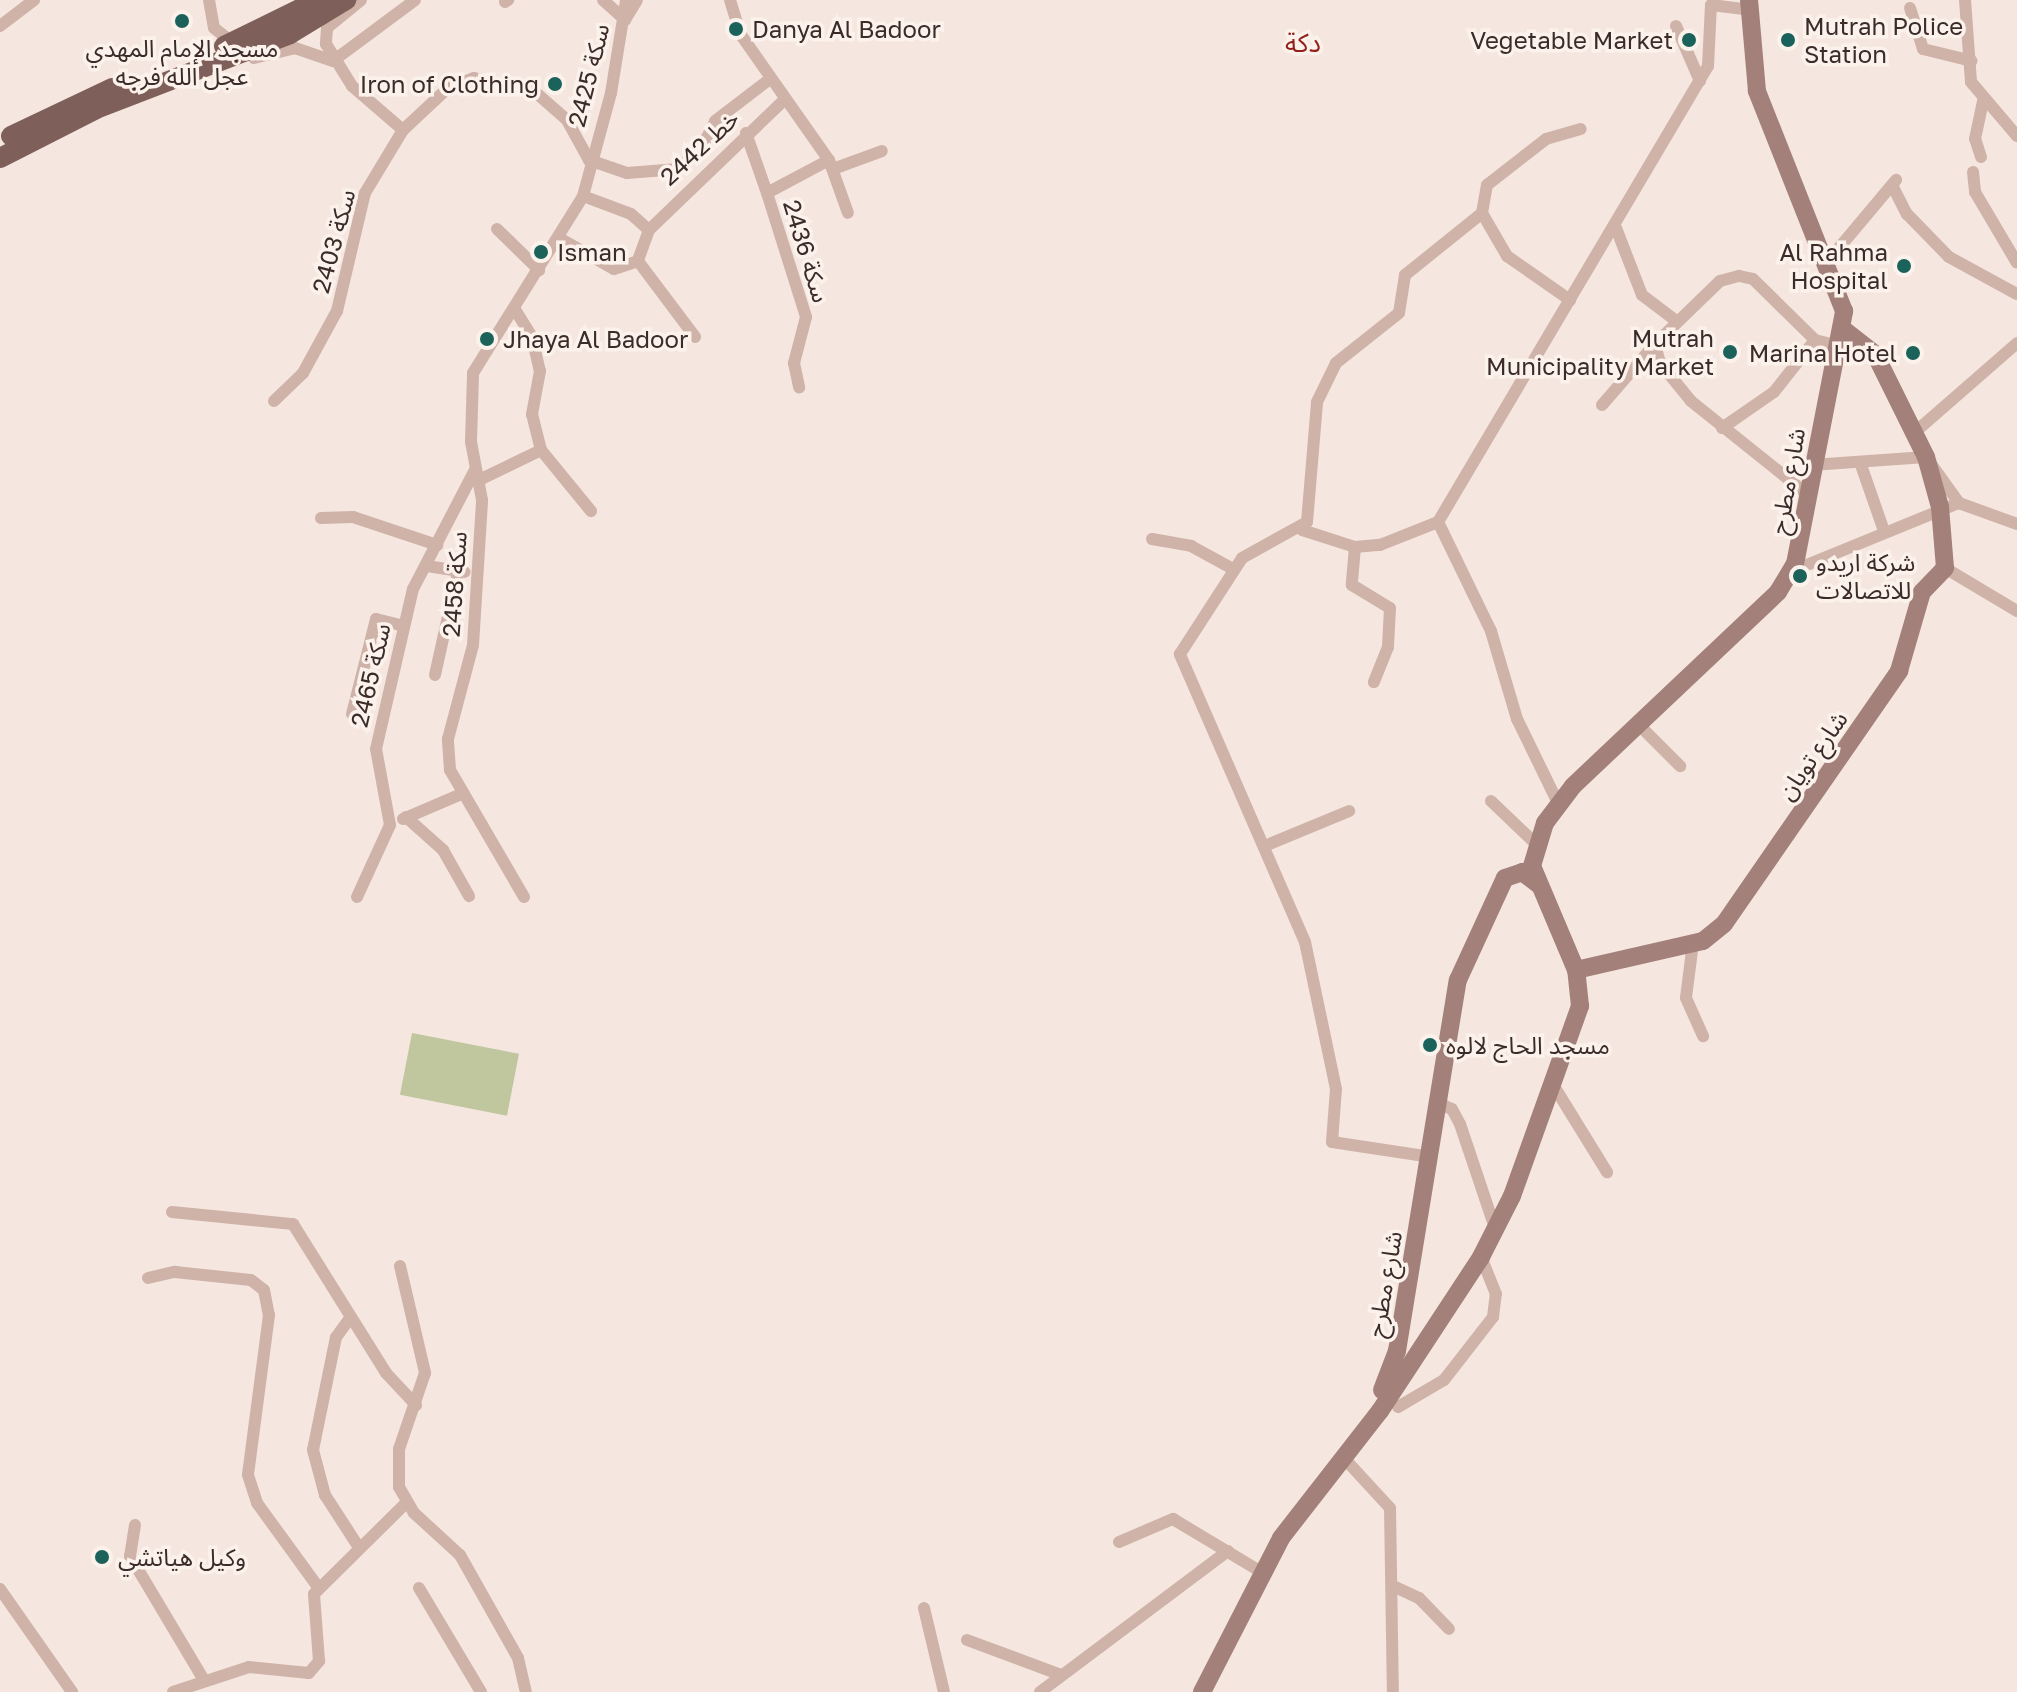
<!DOCTYPE html>
<meta charset="utf-8">
<style>
body{margin:0}
#map{position:relative;width:2017px;height:1692px;overflow:hidden;background:#f5e7df;font-family:"Golos Text","Noto Sans Arabic",sans-serif}
div>[style]{position:absolute}
[style*='--x']{left:calc(var(--x)*1px);top:calc(var(--y)*1px);width:calc(var(--w)*1px);rotate:calc(var(--a)*1deg)}
.green>*{inset:0;background:#c0c69d;transform-origin:0 0}
.minor>*{height:12px;margin:-6px;padding:0 6px;transform-origin:6px;border-radius:6px;background:#cfb3a9}
.secondary>*{height:18px;margin:-9px;padding:0 9px;transform-origin:9px;border-radius:9px;background:#a3817a}
.primary>*{height:20px;margin:-10px;padding:0 10px;transform-origin:10px;border-radius:10px;background:#7f5f59}
.dots>*{width:22px;height:22px;translate:-50% -50%;box-sizing:border-box;border:4px solid #fcf2ec;border-radius:50%}
span{translate:-50% -50%;white-space:nowrap;text-align:center;line-height:1.15;-webkit-text-stroke:7px #fcf2ec;paint-order:stroke}
.poi-label{font-size:24px;color:#3c2c29}
.left{translate:0 -50%;text-align:left}
.right{translate:-100% -50%;text-align:right}
.street-label{font-size:24px;color:#3c2c29}
.neighbourhood-label{font-size:26px;color:#93211a}
</style>
<div id="map">
<div class="green">
<i style="left:412px;top:1033px;width:109px;height:63px;rotate:11deg"></i>
</div>
<div class="minor">
<i style="--x:209;--y:0;--w:28;--a:80"></i>
<i style="--x:214;--y:28;--w:24;--a:38"></i>
<i style="--x:361;--y:0;--w:44;--a:140.5"></i>
<i style="--x:327;--y:28;--w:16;--a:94"></i>
<i style="--x:326;--y:44;--w:49;--a:58.2"></i>
<i style="--x:352;--y:86;--w:67;--a:40.8"></i>
<i style="--x:603;--y:0;--w:30;--a:42"></i>
<i style="--x:625;--y:20;--w:23;--a:-59"></i>
<i style="--x:730;--y:0;--w:37;--a:73"></i>
<i style="--x:741;--y:35;--w:153;--a:54.9"></i>
<i style="--x:829;--y:160;--w:70;--a:152"></i>
<i style="--x:767;--y:193;--w:130;--a:72.5"></i>
<i style="--x:806;--y:317;--w:48;--a:104.6"></i>
<i style="--x:794;--y:363;--w:25;--a:78"></i>
<i style="--x:1965;--y:0;--w:82;--a:85.8"></i>
<i style="--x:1971;--y:82;--w:71;--a:49.6"></i>
<i style="--x:505;--y:2;--w:4;--a:-34"></i>
<i style="--x:1910;--y:8;--w:43;--a:72.4"></i>
<i style="--x:1923;--y:49;--w:50;--a:13.8"></i>
<i style="--x:0;--y:26;--w:43;--a:-37.4"></i>
<i style="--x:1676;--y:26;--w:60;--a:66.4"></i>
<i style="--x:254;--y:58;--w:42;--a:-13.7"></i>
<i style="--x:295;--y:48;--w:40;--a:18.9"></i>
<i style="--x:333;--y:61;--w:102;--a:-36.6"></i>
<i style="--x:746;--y:133;--w:64;--a:70.7"></i>
<i style="--x:1981;--y:157;--w:19;--a:-108"></i>
<i style="--x:1975;--y:139;--w:38;--a:-78"></i>
<i style="--x:829;--y:160;--w:56;--a:70.3"></i>
<i style="--x:833;--y:169;--w:52;--a:-20.2"></i>
<i style="--x:1973;--y:172;--w:20;--a:84"></i>
<i style="--x:1975;--y:192;--w:82;--a:59.4"></i>
<i style="--x:1892;--y:185;--w:33;--a:63"></i>
<i style="--x:1907;--y:214;--w:60;--a:45.7"></i>
<i style="--x:1949;--y:257;--w:77;--a:28.6"></i>
<i style="--x:583;--y:196;--w:51;--a:20.6"></i>
<i style="--x:631;--y:214;--w:24;--a:42"></i>
<i style="--x:649;--y:230;--w:33;--a:110"></i>
<i style="--x:638;--y:261;--w:95;--a:53.1"></i>
<i style="--x:1482;--y:213;--w:50;--a:59.8"></i>
<i style="--x:1507;--y:256;--w:77;--a:34.9"></i>
<i style="--x:1616;--y:228;--w:72;--a:68.8"></i>
<i style="--x:1642;--y:295;--w:41;--a:37.1"></i>
<i style="--x:497;--y:229;--w:59;--a:44.3"></i>
<i style="--x:649;--y:230;--w:187;--a:-43.9"></i>
<i style="--x:559;--y:238;--w:63;--a:29.4"></i>
<i style="--x:614;--y:269;--w:25;--a:-18"></i>
<i style="--x:1828;--y:261;--w:106;--a:-50"></i>
<i style="--x:514;--y:308;--w:34;--a:58"></i>
<i style="--x:532;--y:337;--w:35;--a:77"></i>
<i style="--x:540;--y:371;--w:44;--a:100.5"></i>
<i style="--x:532;--y:414;--w:37;--a:76"></i>
<i style="--x:541;--y:450;--w:79;--a:50.7"></i>
<i style="--x:274;--y:401;--w:40;--a:-44"></i>
<i style="--x:303;--y:373;--w:71;--a:-61.3"></i>
<i style="--x:337;--y:311;--w:121;--a:-76.7"></i>
<i style="--x:365;--y:193;--w:74;--a:-58.9"></i>
<i style="--x:403;--y:130;--w:62;--a:-43"></i>
<i style="--x:448;--y:88;--w:28;--a:-21"></i>
<i style="--x:474;--y:78;--w:61;--a:12.2"></i>
<i style="--x:534;--y:91;--w:44;--a:41.3"></i>
<i style="--x:567;--y:120;--w:46;--a:61.2"></i>
<i style="--x:589;--y:160;--w:40;--a:18.9"></i>
<i style="--x:627;--y:173;--w:51;--a:-4.5"></i>
<i style="--x:678;--y:169;--w:30;--a:-41"></i>
<i style="--x:701;--y:149;--w:31;--a:-63"></i>
<i style="--x:715;--y:121;--w:69;--a:-37.4"></i>
<i style="--x:1602;--y:405;--w:81;--a:-49"></i>
<i style="--x:1722;--y:428;--w:63;--a:-34.7"></i>
<i style="--x:1774;--y:392;--w:66;--a:-51.7"></i>
<i style="--x:1914;--y:433;--w:137;--a:-41.1"></i>
<i style="--x:1812;--y:465;--w:114;--a:-4"></i>
<i style="--x:1926;--y:457;--w:57;--a:54.3"></i>
<i style="--x:1861;--y:465;--w:70;--a:70.8"></i>
<i style="--x:477;--y:481;--w:71;--a:-25.8"></i>
<i style="--x:1807;--y:494;--w:149;--a:-141.3"></i>
<i style="--x:1691;--y:401;--w:49;--a:-129.2"></i>
<i style="--x:1660;--y:363;--w:20;--a:-105"></i>
<i style="--x:1655;--y:344;--w:91;--a:-44.1"></i>
<i style="--x:1720;--y:281;--w:20;--a:-15"></i>
<i style="--x:1739;--y:276;--w:14;--a:12"></i>
<i style="--x:1753;--y:279;--w:87;--a:44.5"></i>
<i style="--x:1815;--y:340;--w:25;--a:14"></i>
<i style="--x:321;--y:518;--w:32;--a:-2"></i>
<i style="--x:353;--y:517;--w:89;--a:18.4"></i>
<i style="--x:1302;--y:530;--w:56;--a:17.8"></i>
<i style="--x:1355;--y:547;--w:25;--a:-5"></i>
<i style="--x:1380;--y:545;--w:62;--a:-21.6"></i>
<i style="--x:1152;--y:539;--w:40;--a:10"></i>
<i style="--x:1191;--y:546;--w:48;--a:28.7"></i>
<i style="--x:1355;--y:547;--w:38;--a:95"></i>
<i style="--x:1352;--y:585;--w:44;--a:31.2"></i>
<i style="--x:1390;--y:608;--w:39;--a:93"></i>
<i style="--x:1388;--y:647;--w:38;--a:112"></i>
<i style="--x:427;--y:566;--w:38;--a:9"></i>
<i style="--x:1945;--y:568;--w:84;--a:30.8"></i>
<i style="--x:1792;--y:571;--w:180;--a:-22.2"></i>
<i style="--x:1959;--y:503;--w:62;--a:19.9"></i>
<i style="--x:435;--y:675;--w:107;--a:-77.5"></i>
<i style="--x:352;--y:714;--w:98;--a:-75.8"></i>
<i style="--x:376;--y:619;--w:29;--a:14"></i>
<i style="--x:1640;--y:726;--w:57;--a:45"></i>
<i style="--x:1491;--y:801;--w:61;--a:43.7"></i>
<i style="--x:1558;--y:803;--w:93;--a:-116"></i>
<i style="--x:1517;--y:719;--w:92;--a:-106.5"></i>
<i style="--x:1491;--y:631;--w:121;--a:-115.9"></i>
<i style="--x:1438;--y:522;--w:530;--a:-59.37"></i>
<i style="--x:1708;--y:66;--w:61;--a:-87.2"></i>
<i style="--x:1711;--y:5;--w:38;--a:7"></i>
<i style="--x:406;--y:817;--w:50;--a:41.7"></i>
<i style="--x:443;--y:850;--w:53;--a:60.5"></i>
<i style="--x:403;--y:819;--w:61;--a:-23.2"></i>
<i style="--x:1267;--y:845;--w:89;--a:-22.5"></i>
<i style="--x:357;--y:897;--w:79;--a:-65.4"></i>
<i style="--x:390;--y:825;--w:77;--a:-100.4"></i>
<i style="--x:376;--y:749;--w:164;--a:-77"></i>
<i style="--x:413;--y:589;--w:134;--a:-62.5"></i>
<i style="--x:524;--y:897;--w:147;--a:-120.2"></i>
<i style="--x:450;--y:770;--w:31;--a:-94"></i>
<i style="--x:448;--y:739;--w:97;--a:-75.1"></i>
<i style="--x:473;--y:645;--w:145;--a:-86.4"></i>
<i style="--x:482;--y:500;--w:59;--a:-100.7"></i>
<i style="--x:471;--y:442;--w:69;--a:-88.3"></i>
<i style="--x:473;--y:373;--w:208;--a:-58.1"></i>
<i style="--x:583;--y:196;--w:107;--a:-74.8"></i>
<i style="--x:611;--y:93;--w:94;--a:-80.8"></i>
<i style="--x:1693;--y:943;--w:55;--a:97.3"></i>
<i style="--x:1686;--y:998;--w:42;--a:65.9"></i>
<i style="--x:1552;--y:1083;--w:105;--a:58.3"></i>
<i style="--x:1436;--y:1102;--w:17;--a:24"></i>
<i style="--x:1452;--y:1109;--w:17;--a:62"></i>
<i style="--x:1460;--y:1124;--w:113;--a:71.4"></i>
<i style="--x:1431;--y:1157;--w:100;--a:-171.4"></i>
<i style="--x:1332;--y:1142;--w:53;--a:-85.7"></i>
<i style="--x:1336;--y:1089;--w:150;--a:-101.9"></i>
<i style="--x:1305;--y:942;--w:314;--a:-113.5"></i>
<i style="--x:1180;--y:654;--w:114;--a:-57.1"></i>
<i style="--x:1242;--y:558;--w:74;--a:-29"></i>
<i style="--x:1307;--y:522;--w:120;--a:-85.2"></i>
<i style="--x:1317;--y:402;--w:43;--a:-64"></i>
<i style="--x:1336;--y:363;--w:80;--a:-38.4"></i>
<i style="--x:1399;--y:313;--w:38;--a:-81"></i>
<i style="--x:1405;--y:275;--w:99;--a:-38.8"></i>
<i style="--x:1482;--y:213;--w:28;--a:-80"></i>
<i style="--x:1487;--y:185;--w:75;--a:-37.9"></i>
<i style="--x:1546;--y:139;--w:36;--a:-16"></i>
<i style="--x:172;--y:1212;--w:122;--a:5.7"></i>
<i style="--x:293;--y:1224;--w:176;--a:58"></i>
<i style="--x:386;--y:1373;--w:44;--a:46.8"></i>
<i style="--x:400;--y:1266;--w:110;--a:76.8"></i>
<i style="--x:425;--y:1373;--w:80;--a:108.9"></i>
<i style="--x:399;--y:1449;--w:38;--a:90"></i>
<i style="--x:399;--y:1487;--w:30;--a:60"></i>
<i style="--x:414;--y:1513;--w:62;--a:42.4"></i>
<i style="--x:460;--y:1555;--w:118;--a:60.6"></i>
<i style="--x:518;--y:1658;--w:35;--a:77"></i>
<i style="--x:148;--y:1278;--w:28;--a:-13"></i>
<i style="--x:175;--y:1272;--w:76;--a:6"></i>
<i style="--x:251;--y:1280;--w:16;--a:38"></i>
<i style="--x:264;--y:1290;--w:25;--a:79"></i>
<i style="--x:269;--y:1315;--w:161;--a:97.5"></i>
<i style="--x:248;--y:1475;--w:29;--a:72"></i>
<i style="--x:257;--y:1503;--w:104;--a:54"></i>
<i style="--x:350;--y:1318;--w:24;--a:126"></i>
<i style="--x:336;--y:1337;--w:115;--a:101.5"></i>
<i style="--x:313;--y:1450;--w:47;--a:75.1"></i>
<i style="--x:325;--y:1495;--w:61;--a:57.1"></i>
<i style="--x:1398;--y:1407;--w:53;--a:-30.4"></i>
<i style="--x:1444;--y:1380;--w:80;--a:-52.1"></i>
<i style="--x:1493;--y:1317;--w:23;--a:-83"></i>
<i style="--x:1496;--y:1294;--w:40;--a:-112"></i>
<i style="--x:1343;--y:1457;--w:69;--a:47.3"></i>
<i style="--x:1390;--y:1508;--w:184;--a:89.1"></i>
<i style="--x:135;--y:1525;--w:31;--a:99"></i>
<i style="--x:130;--y:1556;--w:141;--a:59.2"></i>
<i style="--x:1119;--y:1542;--w:59;--a:-23.1"></i>
<i style="--x:1173;--y:1519;--w:96;--a:30.9"></i>
<i style="--x:1393;--y:1586;--w:29;--a:25"></i>
<i style="--x:1419;--y:1598;--w:43;--a:45.9"></i>
<i style="--x:419;--y:1588;--w:121;--a:59.2"></i>
<i style="--x:0;--y:1589;--w:126;--a:55"></i>
<i style="--x:924;--y:1608;--w:86;--a:76.6"></i>
<i style="--x:967;--y:1640;--w:100;--a:20.4"></i>
<i style="--x:173;--y:1692;--w:80;--a:-18.2"></i>
<i style="--x:249;--y:1667;--w:60;--a:5.7"></i>
<i style="--x:309;--y:1673;--w:16;--a:-50"></i>
<i style="--x:319;--y:1661;--w:67;--a:-94.3"></i>
<i style="--x:314;--y:1594;--w:129;--a:-44.7"></i>
<i style="--x:1040;--y:1692;--w:235;--a:-36.9"></i>
</div>
<div class="secondary">
<i style="--x:1576;--y:970;--w:130;--a:-12.9"></i>
<i style="--x:1703;--y:941;--w:27;--a:-39"></i>
<i style="--x:1724;--y:924;--w:308;--a:-55.3"></i>
<i style="--x:1899;--y:671;--w:82;--a:-73.8"></i>
<i style="--x:1922;--y:592;--w:33;--a:-46"></i>
<i style="--x:1945;--y:568;--w:61;--a:-94.7"></i>
<i style="--x:1940;--y:507;--w:52;--a:-105.6"></i>
<i style="--x:1926;--y:457;--w:115;--a:-116.3"></i>
<i style="--x:1875;--y:354;--w:41;--a:-142"></i>
<i style="--x:1382;--y:1390;--w:42;--a:-69"></i>
<i style="--x:1397;--y:1351;--w:376;--a:-80.7"></i>
<i style="--x:1458;--y:980;--w:112;--a:-65.3"></i>
<i style="--x:1505;--y:878;--w:18;--a:-19"></i>
<i style="--x:1522;--y:872;--w:20;--a:37"></i>
<i style="--x:1202;--y:1692;--w:173;--a:-62.8"></i>
<i style="--x:1281;--y:1538;--w:161;--a:-52.1"></i>
<i style="--x:1380;--y:1411;--w:184;--a:-56.7"></i>
<i style="--x:1481;--y:1257;--w:68;--a:-63.1"></i>
<i style="--x:1512;--y:1196;--w:202;--a:-70.3"></i>
<i style="--x:1580;--y:1006;--w:36;--a:-96"></i>
<i style="--x:1576;--y:970;--w:113;--a:-112.9"></i>
<i style="--x:1532;--y:866;--w:45;--a:-73.2"></i>
<i style="--x:1545;--y:823;--w:46;--a:-52.9"></i>
<i style="--x:1573;--y:786;--w:282;--a:-43.4"></i>
<i style="--x:1778;--y:592;--w:33;--a:-59"></i>
<i style="--x:1795;--y:564;--w:258;--a:-79"></i>
<i style="--x:1844;--y:311;--w:237;--a:-111.6"></i>
<i style="--x:1757;--y:91;--w:91;--a:-95"></i>
</div>
<div class="primary">
<i style="--x:224;--y:46;--w:105;--a:-26.1"></i>
<i style="--x:11;--y:136;--w:112;--a:-25.4"></i>
<i style="--x:0;--y:158;--w:108;--a:-27"></i>
<i style="--x:96;--y:109;--w:208;--a:-21.1"></i>
<i style="--x:290;--y:34;--w:66;--a:-31.3"></i>
</div>
<div class="dots">
<i style="left:182px;top:21px;background:#1a625a"></i>
<i style="left:736px;top:29px;background:#1a625a"></i>
<i style="left:1689px;top:40px;background:#1a625a"></i>
<i style="left:1788px;top:40px;background:#1a625a"></i>
<i style="left:555px;top:84px;background:#1a625a"></i>
<i style="left:541px;top:252px;background:#1a625a"></i>
<i style="left:1904px;top:266px;background:#1a625a"></i>
<i style="left:487px;top:339px;background:#1a625a"></i>
<i style="left:1730px;top:352px;background:#1a625a"></i>
<i style="left:1913px;top:353px;background:#1a625a"></i>
<i style="left:1800px;top:576px;background:#1a625a"></i>
<i style="left:1430px;top:1045px;background:#1a625a"></i>
<i style="left:102px;top:1557px;background:#1a625a"></i>
</div>
<div class="poi-label">
<span class="left" style="left:1804px;top:40px">Mutrah Police<br>Station</span>
<span class="left" style="left:752px;top:29px">Danya Al Badoor</span>
<span class="right" style="left:1673px;top:40px">Vegetable Market</span>
<span style="left:182px;top:62px">مسجد الإمام المهدي<br>عجل الله فرجه</span>
<span class="right" style="left:539px;top:84px">Iron of Clothing</span>
<span class="left" style="left:557px;top:252px">Isman</span>
<span class="right" style="left:1888px;top:266px">Al Rahma<br>Hospital</span>
<span class="right" style="left:1714px;top:352px">Mutrah<br>Municipality Market</span>
<span class="left" style="left:503px;top:339px">Jhaya Al Badoor</span>
<span class="right" style="left:1897px;top:353px">Marina Hotel</span>
<span class="left" style="left:1816px;top:576px">شركة اريدو<br>للاتصالات</span>
<span class="left" style="left:1446px;top:1045px">مسجد الحاج لالوه</span>
<span class="left" style="left:118px;top:1557px">وكيل هياتشي</span>
</div>
<div class="street-label">
<span style="left:588px;top:75px;rotate:-76deg">سكة 2425</span>
<span style="left:699px;top:147px;rotate:-43deg">2442 خط</span>
<span style="left:333px;top:241px;rotate:-75deg">سكة 2403</span>
<span style="left:807px;top:251px;rotate:73deg">سكة 2436</span>
<span style="left:1787px;top:481px;rotate:-80deg">شارع مطرح</span>
<span style="left:454px;top:584px;rotate:-86deg">سكة 2458</span>
<span style="left:370px;top:675px;rotate:-77deg">سكة 2465</span>
<span style="left:1812px;top:755px;rotate:-55deg">شارع تويان</span>
<span style="left:1384px;top:1284px;rotate:-80deg">شارع مطرح</span>
</div>
<div class="neighbourhood-label">
<span style="left:1303px;top:43px">دكة</span>
</div>
</div>
